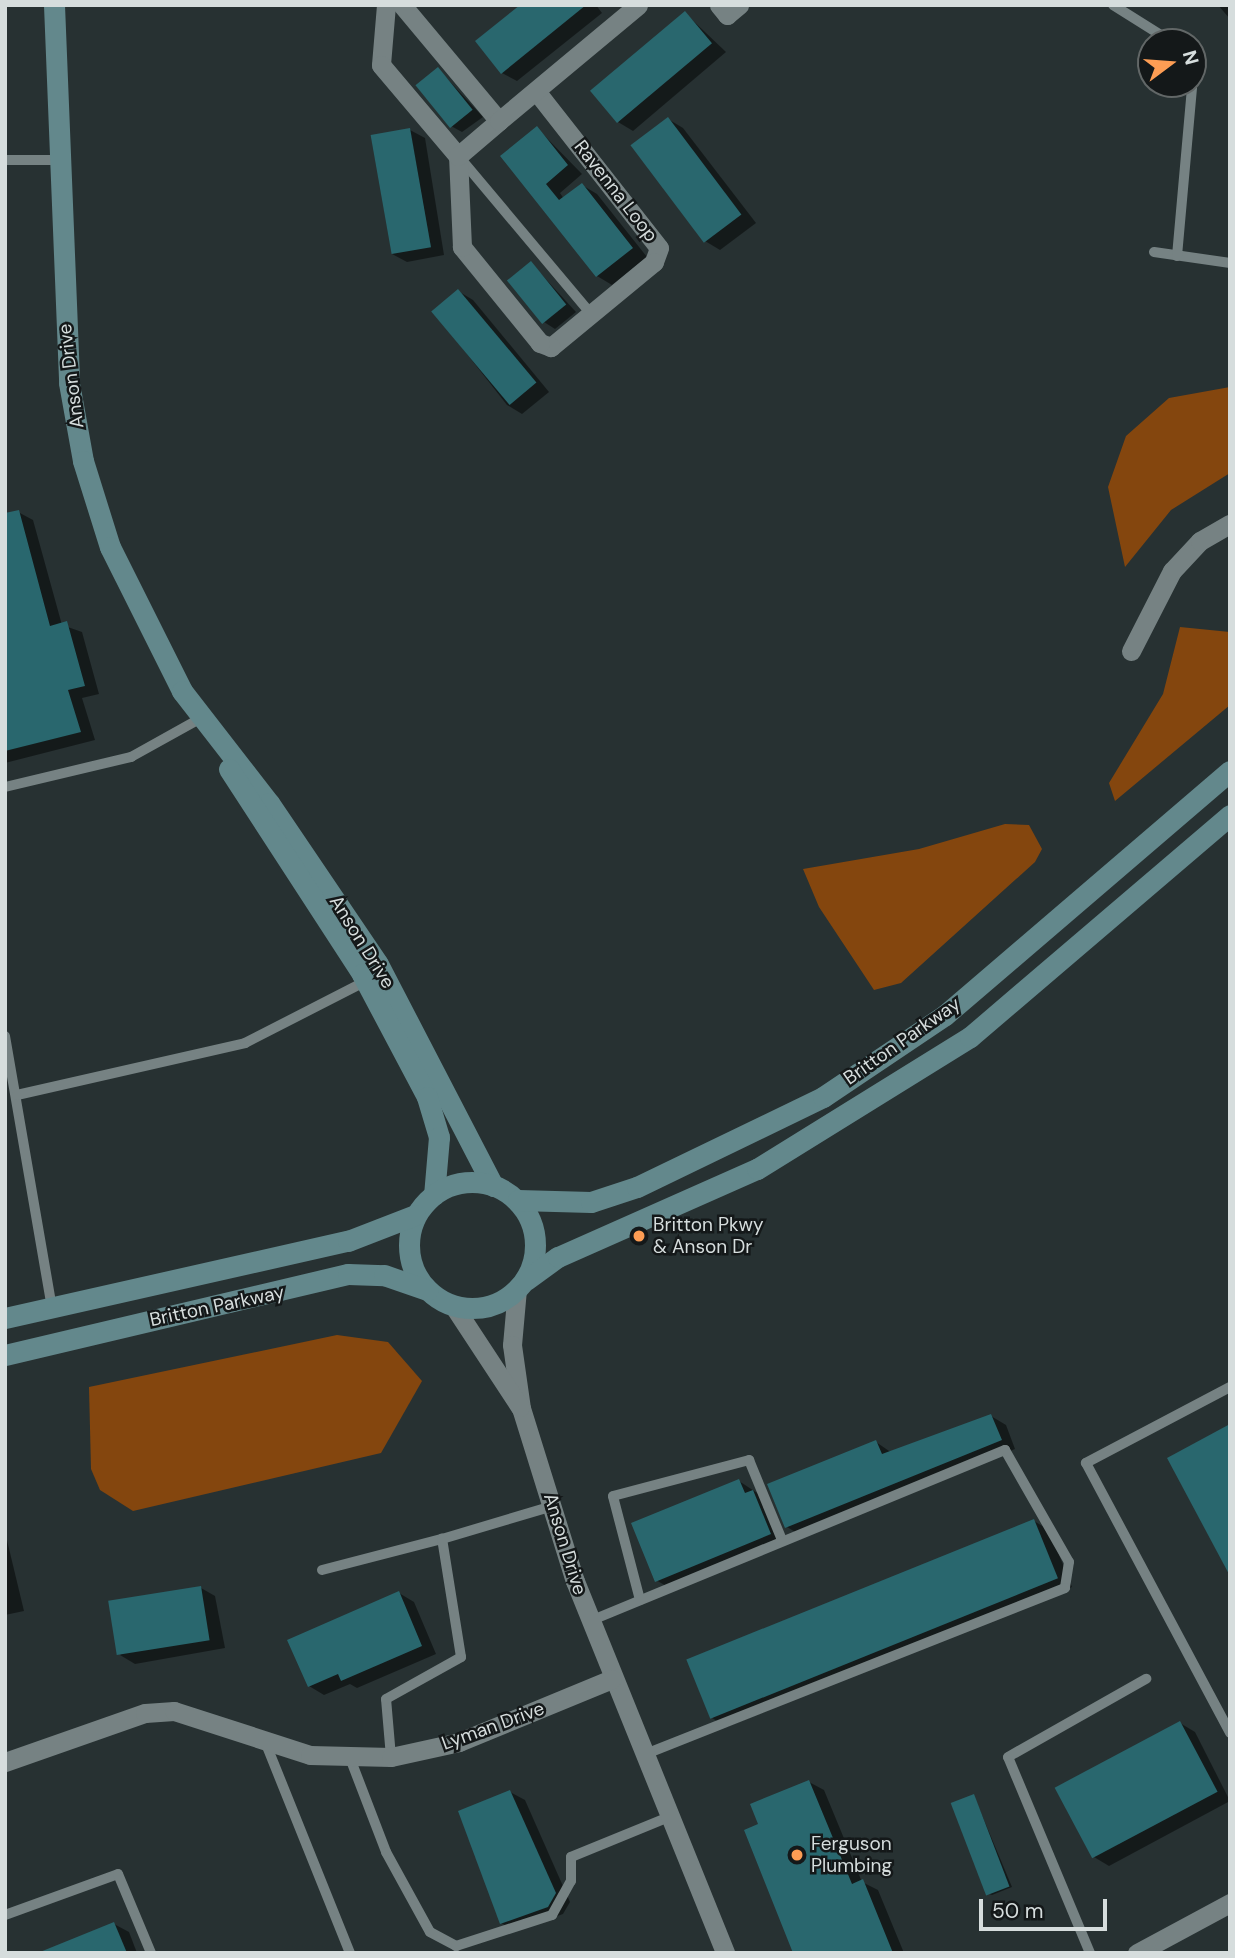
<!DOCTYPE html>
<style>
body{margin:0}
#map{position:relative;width:1235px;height:1958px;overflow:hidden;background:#273132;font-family:"DM Sans",sans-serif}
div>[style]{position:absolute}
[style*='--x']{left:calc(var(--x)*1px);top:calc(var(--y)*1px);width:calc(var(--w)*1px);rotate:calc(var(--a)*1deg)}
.water>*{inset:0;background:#84460e}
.shadow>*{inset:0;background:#0007}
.building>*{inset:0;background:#29676e;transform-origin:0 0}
.lane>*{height:10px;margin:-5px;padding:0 5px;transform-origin:5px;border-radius:5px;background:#768283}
.street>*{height:19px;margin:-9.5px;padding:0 9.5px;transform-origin:9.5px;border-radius:9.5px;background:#768283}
.secondary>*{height:21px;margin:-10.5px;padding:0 10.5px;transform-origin:10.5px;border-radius:10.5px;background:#63888c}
.secondary>.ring{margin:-10.5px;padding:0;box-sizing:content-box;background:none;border:21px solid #63888c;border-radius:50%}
.dots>*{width:19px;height:19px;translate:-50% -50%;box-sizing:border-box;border:4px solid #141819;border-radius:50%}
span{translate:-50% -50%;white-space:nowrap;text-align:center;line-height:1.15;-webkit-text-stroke:5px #141819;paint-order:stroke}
.street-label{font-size:19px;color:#d6dddd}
.poi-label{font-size:19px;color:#d6dddd}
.left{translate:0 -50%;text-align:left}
.frame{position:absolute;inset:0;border:7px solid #d6dddd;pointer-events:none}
.north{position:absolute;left:1137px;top:28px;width:70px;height:70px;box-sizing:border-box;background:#141819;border:2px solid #626767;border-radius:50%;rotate:74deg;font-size:19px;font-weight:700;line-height:28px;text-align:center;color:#d6dddd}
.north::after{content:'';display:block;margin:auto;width:24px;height:32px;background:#fd9d54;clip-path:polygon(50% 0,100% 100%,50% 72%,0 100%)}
.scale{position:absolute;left:979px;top:1899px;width:128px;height:32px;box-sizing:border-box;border:4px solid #d6dddd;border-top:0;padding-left:9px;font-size:21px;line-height:24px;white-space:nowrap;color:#d6dddd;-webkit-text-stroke:5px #141819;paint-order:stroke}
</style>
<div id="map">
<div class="water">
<i style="clip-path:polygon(1230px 387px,1230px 473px,1171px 510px,1125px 567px,1108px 487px,1126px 436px,1169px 398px)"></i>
<i style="clip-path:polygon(1180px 627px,1230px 632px,1230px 705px,1115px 801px,1109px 783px,1163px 694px)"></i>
<i style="clip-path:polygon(1005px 824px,1029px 825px,1042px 849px,1035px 862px,901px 983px,874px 990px,819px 907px,803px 869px,919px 849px)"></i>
<i style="clip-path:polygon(337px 1335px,388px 1342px,422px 1381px,381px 1453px,133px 1511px,100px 1490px,91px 1469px,89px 1387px)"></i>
</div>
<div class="shadow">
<i style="clip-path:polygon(523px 5px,596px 5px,602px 13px,517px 81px,502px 73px)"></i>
<i style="clip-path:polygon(1218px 5px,1230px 5px,1230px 19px)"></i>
<i style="clip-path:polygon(685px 13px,726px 52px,633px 131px,618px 122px)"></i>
<i style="clip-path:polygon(438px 69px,483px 117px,462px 132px,451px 126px)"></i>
<i style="clip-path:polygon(668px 119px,683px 128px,756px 223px,720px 250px,705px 241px)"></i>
<i style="clip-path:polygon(537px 128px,582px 174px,560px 193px,564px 199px,582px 185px,597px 194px,647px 257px,612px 285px,597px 276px,503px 156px)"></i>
<i style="clip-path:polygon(410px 130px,425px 138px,444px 255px,407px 262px,392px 254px)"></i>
<i style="clip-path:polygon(531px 263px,576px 312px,555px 329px,544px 322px)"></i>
<i style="clip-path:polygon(458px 291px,473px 300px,549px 392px,522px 414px,507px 405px,434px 312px)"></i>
<i style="clip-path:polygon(18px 512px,33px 520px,62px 625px,82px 632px,99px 694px,82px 698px,95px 740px,5px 763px,5px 515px)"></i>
<i style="clip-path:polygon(991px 1416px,1006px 1425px,1015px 1449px,802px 1536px,787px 1527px,876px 1442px,892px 1453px)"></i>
<i style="clip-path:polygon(739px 1481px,768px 1500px,785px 1542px,671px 1589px,656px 1580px)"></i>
<i style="clip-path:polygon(1034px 1521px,1049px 1530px,1072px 1587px,727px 1727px,712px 1718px)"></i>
<i style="clip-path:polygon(5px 1532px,24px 1611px,5px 1615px)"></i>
<i style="clip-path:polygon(201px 1588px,215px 1596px,225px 1648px,135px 1664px,120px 1655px)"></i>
<i style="clip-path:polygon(399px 1593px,414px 1602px,436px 1654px,357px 1688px,350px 1684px,324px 1695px,309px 1686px)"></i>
<i style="clip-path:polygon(1180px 1723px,1195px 1732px,1230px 1801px,1109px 1866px,1094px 1857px)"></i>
<i style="clip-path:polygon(809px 1782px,824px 1790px,862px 1882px,878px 1890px,904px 1953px,795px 1953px,760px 1825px)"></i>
<i style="clip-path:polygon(510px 1792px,525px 1800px,570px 1902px,563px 1914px,516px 1931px,501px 1923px)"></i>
<i style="clip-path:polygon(974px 1796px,1012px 1887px,992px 1895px,989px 1894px)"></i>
<i style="clip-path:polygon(114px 1924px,129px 1932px,137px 1953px,43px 1953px)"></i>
</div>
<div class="building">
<i style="clip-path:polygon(520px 5px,586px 5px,501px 74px,475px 41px)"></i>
<i style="left:685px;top:11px;width:42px;height:124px;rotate:50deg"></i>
<i style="left:438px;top:67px;width:55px;height:29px;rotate:51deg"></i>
<i style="left:668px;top:117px;width:122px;height:47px;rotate:53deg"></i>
<i style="clip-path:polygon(537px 126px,568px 165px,546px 184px,559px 200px,582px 183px,633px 248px,596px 277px,500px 156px)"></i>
<i style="left:410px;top:128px;width:121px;height:40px;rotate:80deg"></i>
<i style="left:531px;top:261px;width:56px;height:31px;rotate:51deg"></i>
<i style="left:458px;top:289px;width:122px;height:35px;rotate:50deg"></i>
<i style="clip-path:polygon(19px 510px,50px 626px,67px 621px,85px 686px,68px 690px,81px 732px,5px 751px,5px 513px)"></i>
<i style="clip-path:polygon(991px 1414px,1002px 1440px,785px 1528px,767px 1484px,876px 1440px,882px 1454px)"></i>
<i style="clip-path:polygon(1230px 1424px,1230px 1576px,1167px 1458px)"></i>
<i style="clip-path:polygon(739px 1479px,745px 1493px,753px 1490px,771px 1534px,655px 1582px,631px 1523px)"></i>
<i style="left:1034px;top:1519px;width:64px;height:375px;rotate:68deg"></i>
<i style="left:201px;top:1586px;width:55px;height:94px;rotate:81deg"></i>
<i style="clip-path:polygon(399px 1591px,422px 1646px,341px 1681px,338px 1674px,308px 1687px,287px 1640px)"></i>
<i style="left:1180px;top:1721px;width:80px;height:142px;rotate:62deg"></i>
<i style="clip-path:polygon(809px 1780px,852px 1884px,863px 1879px,893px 1953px,793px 1953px,744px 1830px,758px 1824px,750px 1804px)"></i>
<i style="clip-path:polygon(510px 1790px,556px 1893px,548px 1907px,500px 1924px,458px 1811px)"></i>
<i style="left:974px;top:1794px;width:99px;height:25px;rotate:69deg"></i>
<i style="clip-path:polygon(114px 1922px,127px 1953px,40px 1953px,40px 1952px)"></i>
</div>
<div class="lane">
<i style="--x:1113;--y:5;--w:70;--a:32.1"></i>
<i style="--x:461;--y:159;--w:204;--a:50"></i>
<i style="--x:5;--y:160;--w:53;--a:0"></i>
<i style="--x:1154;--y:252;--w:77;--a:8.2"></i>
<i style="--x:1177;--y:256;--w:180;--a:-84.9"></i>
<i style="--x:5;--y:787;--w:130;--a:-13.4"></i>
<i style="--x:131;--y:757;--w:80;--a:-29.1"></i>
<i style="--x:5;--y:1036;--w:275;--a:80.2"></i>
<i style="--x:17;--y:1095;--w:234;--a:-12.8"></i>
<i style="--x:245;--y:1043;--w:136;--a:-27.1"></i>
<i style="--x:1230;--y:1387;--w:163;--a:152.2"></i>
<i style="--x:1086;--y:1463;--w:306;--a:61.9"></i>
<i style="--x:322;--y:1570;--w:124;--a:-14.5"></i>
<i style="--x:640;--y:1600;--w:107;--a:-104.6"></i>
<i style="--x:613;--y:1496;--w:141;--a:-14.8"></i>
<i style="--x:749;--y:1460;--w:87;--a:67.6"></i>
<i style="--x:590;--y:1621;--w:449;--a:-22.4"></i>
<i style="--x:1005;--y:1450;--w:129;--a:60.3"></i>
<i style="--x:1069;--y:1562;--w:26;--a:99"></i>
<i style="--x:1065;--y:1588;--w:453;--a:158.4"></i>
<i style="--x:266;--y:1744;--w:225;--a:68.1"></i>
<i style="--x:391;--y:1757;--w:58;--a:-94.9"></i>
<i style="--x:386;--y:1699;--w:86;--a:-29.2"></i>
<i style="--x:461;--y:1657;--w:120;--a:-99.1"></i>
<i style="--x:442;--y:1539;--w:116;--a:-16.6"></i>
<i style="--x:350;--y:1758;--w:101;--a:69"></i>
<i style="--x:386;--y:1852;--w:91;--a:61.2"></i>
<i style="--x:430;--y:1932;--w:30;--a:28"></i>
<i style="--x:456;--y:1946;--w:101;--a:-17.9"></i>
<i style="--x:552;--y:1915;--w:39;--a:-61"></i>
<i style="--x:571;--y:1881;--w:24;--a:-90"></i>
<i style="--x:571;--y:1857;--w:106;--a:-22.2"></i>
<i style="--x:5;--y:1915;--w:120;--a:-19.9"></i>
<i style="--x:118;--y:1874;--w:86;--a:67.3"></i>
<i style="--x:1090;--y:1953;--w:212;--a:-112.7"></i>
<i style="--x:1008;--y:1757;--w:159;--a:-29.5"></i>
</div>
<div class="street">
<i style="--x:386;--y:5;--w:60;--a:94.8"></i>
<i style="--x:381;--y:65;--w:119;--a:49.8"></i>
<i style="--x:402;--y:5;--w:151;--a:50.1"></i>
<i style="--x:719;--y:5;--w:13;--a:51"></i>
<i style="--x:727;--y:15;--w:16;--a:-40"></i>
<i style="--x:536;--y:91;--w:199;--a:51.9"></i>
<i style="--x:659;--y:248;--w:15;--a:110"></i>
<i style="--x:654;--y:262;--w:134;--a:140.5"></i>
<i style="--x:551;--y:347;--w:12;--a:-160"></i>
<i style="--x:540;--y:343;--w:124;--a:-129.1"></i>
<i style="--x:462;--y:247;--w:91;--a:-92.5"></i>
<i style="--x:458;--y:156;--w:54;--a:-40.5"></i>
<i style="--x:499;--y:121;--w:181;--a:-39.8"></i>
<i style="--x:1131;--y:651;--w:90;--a:-62.9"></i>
<i style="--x:1172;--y:571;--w:41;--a:-47"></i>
<i style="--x:1200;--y:541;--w:34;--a:-30"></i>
<i style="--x:517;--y:1289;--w:56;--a:95.1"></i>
<i style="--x:512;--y:1345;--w:64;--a:81.9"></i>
<i style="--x:521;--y:1408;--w:181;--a:72.7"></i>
<i style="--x:575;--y:1581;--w:401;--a:68"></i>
<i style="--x:453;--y:1305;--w:122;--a:56.7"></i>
<i style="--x:5;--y:1762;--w:148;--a:-19.3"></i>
<i style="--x:145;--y:1713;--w:29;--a:-4"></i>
<i style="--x:174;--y:1711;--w:143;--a:17.9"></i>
<i style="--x:310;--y:1755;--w:81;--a:1.4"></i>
<i style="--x:391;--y:1757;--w:70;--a:-12.4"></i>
<i style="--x:459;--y:1742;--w:165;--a:-22.4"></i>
<i style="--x:1137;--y:1953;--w:106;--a:-28.3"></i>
</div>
<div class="secondary">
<i style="--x:54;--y:5;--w:378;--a:87.7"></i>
<i style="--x:69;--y:383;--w:79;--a:79.8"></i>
<i style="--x:83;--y:461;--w:90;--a:72.6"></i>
<i style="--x:110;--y:547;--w:161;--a:63.4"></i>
<i style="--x:182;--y:691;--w:142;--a:52.2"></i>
<i style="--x:269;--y:803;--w:194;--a:55.9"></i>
<i style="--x:378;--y:964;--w:250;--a:62.6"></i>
<i style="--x:229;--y:769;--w:244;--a:57"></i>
<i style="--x:362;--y:974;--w:139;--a:62.1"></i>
<i style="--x:427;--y:1097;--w:42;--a:73.3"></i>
<i style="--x:439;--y:1137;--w:58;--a:94.9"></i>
<i class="ring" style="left:409px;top:1182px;width:105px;height:105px"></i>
<i style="--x:518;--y:1200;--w:73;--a:1.6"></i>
<i style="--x:591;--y:1202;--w:48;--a:-18.1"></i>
<i style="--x:637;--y:1187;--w:207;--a:-25.8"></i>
<i style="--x:823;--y:1097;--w:147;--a:-33.9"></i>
<i style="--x:945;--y:1015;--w:375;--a:-40.6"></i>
<i style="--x:526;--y:1280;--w:39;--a:-36"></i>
<i style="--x:558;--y:1257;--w:218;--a:-23.9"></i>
<i style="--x:757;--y:1169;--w:251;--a:-31.8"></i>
<i style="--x:970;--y:1037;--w:342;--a:-40.5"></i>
<i style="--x:5;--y:1318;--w:352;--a:-12.7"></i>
<i style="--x:348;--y:1241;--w:72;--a:-21.2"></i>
<i style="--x:5;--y:1355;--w:352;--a:-13.3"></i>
<i style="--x:348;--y:1274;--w:36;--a:2"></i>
<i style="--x:384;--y:1275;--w:46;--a:19.2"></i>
</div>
<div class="dots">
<i style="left:639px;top:1236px;background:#fd9d54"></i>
<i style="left:797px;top:1855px;background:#fd9d54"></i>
</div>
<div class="street-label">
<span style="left:616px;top:191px;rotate:52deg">Ravenna Loop</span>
<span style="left:71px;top:376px;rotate:-97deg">Anson Drive</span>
<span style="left:362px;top:942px;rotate:58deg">Anson Drive</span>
<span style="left:902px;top:1041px;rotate:-35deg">Britton Parkway</span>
<span style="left:217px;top:1306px;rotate:-12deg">Britton Parkway</span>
<span style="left:565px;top:1544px;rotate:73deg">Anson Drive</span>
<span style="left:493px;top:1726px;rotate:-20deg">Lyman Drive</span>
</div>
<div class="poi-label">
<span class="left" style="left:653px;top:1236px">Britton Pkwy<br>&amp; Anson Dr</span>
<span class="left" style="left:811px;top:1855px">Ferguson<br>Plumbing</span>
</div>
<div class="frame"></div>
<div class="north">N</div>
<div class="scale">50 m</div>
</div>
